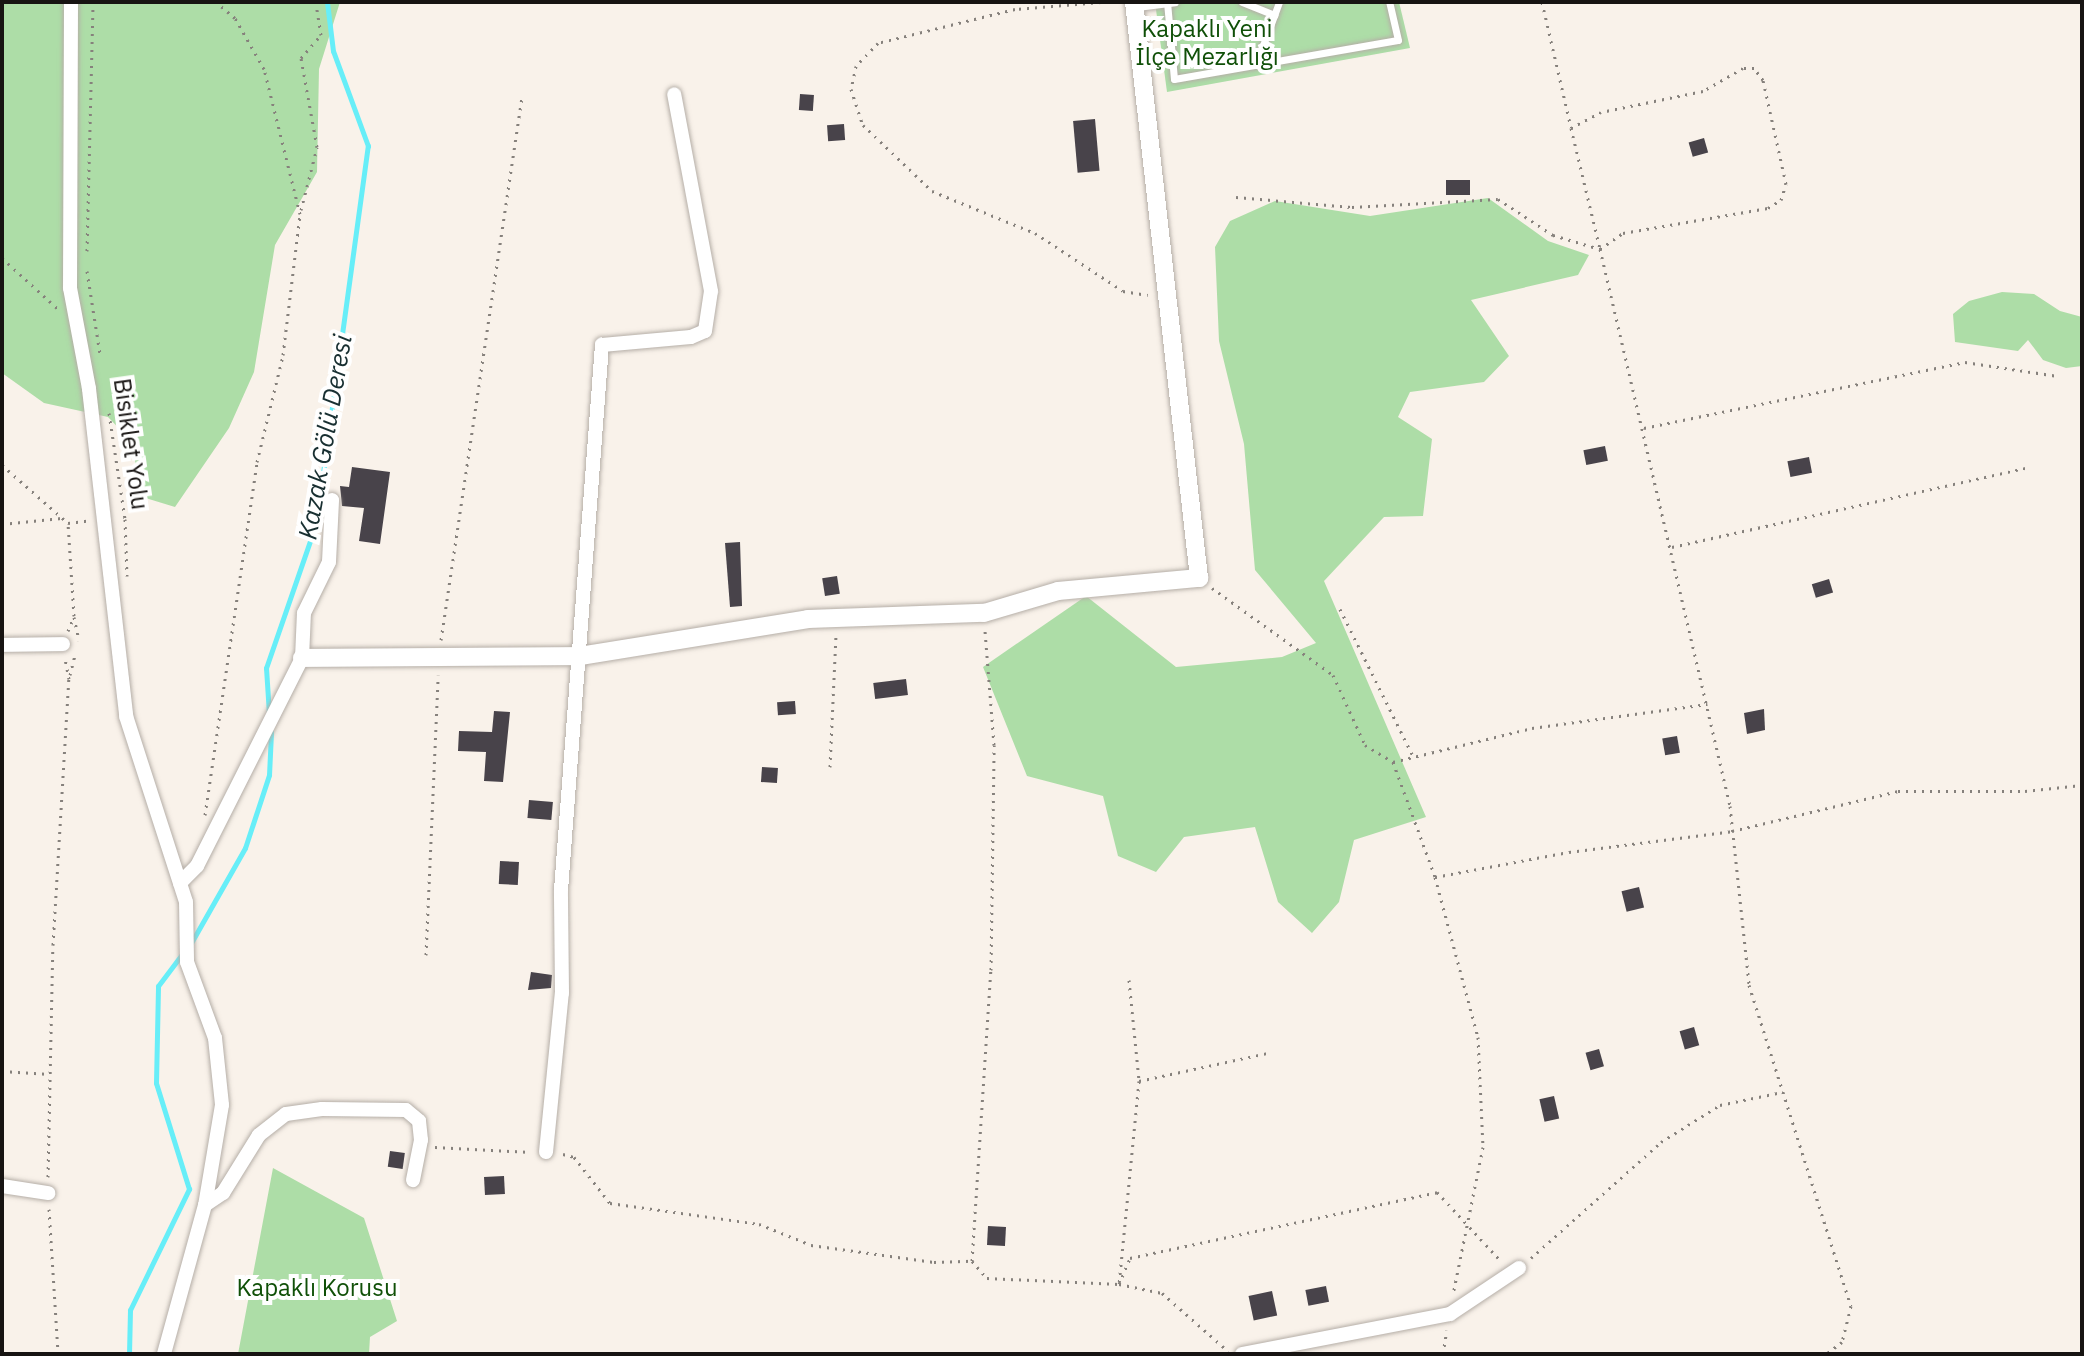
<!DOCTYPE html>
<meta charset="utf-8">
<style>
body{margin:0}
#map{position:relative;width:2084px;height:1356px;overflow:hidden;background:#f9f2ea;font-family:"IBM Plex Sans",sans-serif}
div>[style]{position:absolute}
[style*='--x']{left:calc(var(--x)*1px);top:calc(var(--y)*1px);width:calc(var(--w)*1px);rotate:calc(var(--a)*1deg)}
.green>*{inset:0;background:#addda7}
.stream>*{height:5px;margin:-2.5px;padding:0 2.5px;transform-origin:2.5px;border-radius:2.5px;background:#67eef8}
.building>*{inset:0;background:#48434a;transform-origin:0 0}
.path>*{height:3px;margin-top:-1.5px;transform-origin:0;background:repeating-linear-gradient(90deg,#86817c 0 2px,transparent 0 8px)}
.roads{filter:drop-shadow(0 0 2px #b5aea7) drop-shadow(0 0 2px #b5aea7)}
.lane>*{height:7px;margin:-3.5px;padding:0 3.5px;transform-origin:3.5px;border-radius:3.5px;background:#fff}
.street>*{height:14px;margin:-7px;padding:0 7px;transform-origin:7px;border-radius:7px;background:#fff}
.secondary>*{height:18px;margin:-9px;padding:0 9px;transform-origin:9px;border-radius:9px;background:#fff}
span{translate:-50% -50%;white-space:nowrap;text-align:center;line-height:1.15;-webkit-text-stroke:8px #fff;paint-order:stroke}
.park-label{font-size:24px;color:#105008}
.street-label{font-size:24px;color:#171412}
.water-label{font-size:26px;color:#182f31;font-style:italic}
.frame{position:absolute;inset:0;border:4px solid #171412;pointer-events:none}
</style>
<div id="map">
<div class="green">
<i style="clip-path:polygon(2px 2px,340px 2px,319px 69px,317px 172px,275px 245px,254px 372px,229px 428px,175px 507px,139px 496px,133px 443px,108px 417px,44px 403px,2px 373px)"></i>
<i style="clip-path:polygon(1155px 2px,1399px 2px,1410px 48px,1167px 92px)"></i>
<i style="clip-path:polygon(1488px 198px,1548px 241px,1589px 255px,1578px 275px,1471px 300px,1509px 356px,1484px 382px,1410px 392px,1398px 417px,1432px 439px,1423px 516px,1384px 517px,1324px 581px,1426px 817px,1354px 840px,1339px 902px,1312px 933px,1278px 902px,1255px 827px,1184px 837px,1156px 872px,1118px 856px,1103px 796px,1027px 776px,983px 667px,1086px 596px,1176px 667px,1282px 657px,1316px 643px,1255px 570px,1244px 444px,1219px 341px,1215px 247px,1230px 221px,1275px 201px,1370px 216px)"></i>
<i style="clip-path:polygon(2002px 292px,2034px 294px,2060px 311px,2082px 317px,2082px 366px,2066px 368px,2043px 360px,2028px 340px,2018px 351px,1955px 342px,1953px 314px,1969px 301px)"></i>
<i style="clip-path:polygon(273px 1168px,364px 1218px,397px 1321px,370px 1337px,369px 1354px,238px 1354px)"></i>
</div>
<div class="stream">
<i style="--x:269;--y:714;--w:46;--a:-93.7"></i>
<i style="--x:266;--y:668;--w:152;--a:-70.9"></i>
<i style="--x:316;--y:524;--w:382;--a:-82.2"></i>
<i style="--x:368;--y:146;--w:101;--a:-110.2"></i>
<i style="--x:333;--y:51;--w:49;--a:-97"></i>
<i style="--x:191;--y:943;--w:109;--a:-60.4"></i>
<i style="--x:245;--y:848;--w:77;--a:-71.8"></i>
<i style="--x:269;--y:775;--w:43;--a:-87.3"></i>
<i style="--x:129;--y:1354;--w:44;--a:-88.7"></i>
<i style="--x:130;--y:1310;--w:135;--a:-64"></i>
<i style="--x:189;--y:1189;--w:111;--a:-107.3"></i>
<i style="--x:156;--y:1083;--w:97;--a:-88.8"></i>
<i style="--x:158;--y:986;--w:40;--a:-53"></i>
</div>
<div class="building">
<i style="left:800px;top:94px;width:14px;height:16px;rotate:4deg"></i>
<i style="left:1095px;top:119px;width:52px;height:22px;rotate:85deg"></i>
<i style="left:844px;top:124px;width:16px;height:17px;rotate:86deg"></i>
<i style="left:1704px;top:138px;width:15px;height:16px;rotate:74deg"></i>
<i style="left:1446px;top:180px;width:24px;height:15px"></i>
<i style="left:1605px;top:446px;width:15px;height:22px;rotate:79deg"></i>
<i style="left:1809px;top:457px;width:16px;height:22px;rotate:79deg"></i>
<i style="clip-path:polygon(352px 467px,390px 472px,380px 544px,359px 541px,364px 508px,342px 506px,340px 486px,349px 487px)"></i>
<i style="clip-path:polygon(740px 542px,742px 606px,730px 607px,725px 543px)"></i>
<i style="left:837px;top:576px;width:18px;height:15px;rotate:81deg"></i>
<i style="left:1829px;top:579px;width:14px;height:18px;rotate:73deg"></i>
<i style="left:906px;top:679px;width:16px;height:33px;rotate:83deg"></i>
<i style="left:795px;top:701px;width:13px;height:18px;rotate:86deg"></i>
<i style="clip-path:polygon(1764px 709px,1765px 730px,1747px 734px,1744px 713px)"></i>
<i style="clip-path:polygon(494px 711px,510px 712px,503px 782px,484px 781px,486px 752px,458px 751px,459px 731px,492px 732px)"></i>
<i style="left:1677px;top:736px;width:17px;height:15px;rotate:80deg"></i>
<i style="left:762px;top:767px;width:16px;height:15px;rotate:4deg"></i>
<i style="left:529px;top:800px;width:24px;height:18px;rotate:5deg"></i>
<i style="left:500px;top:861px;width:19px;height:23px;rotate:3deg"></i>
<i style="left:1639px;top:887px;width:21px;height:18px;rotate:76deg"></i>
<i style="clip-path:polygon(531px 972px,552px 975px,551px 988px,528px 990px)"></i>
<i style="left:1694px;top:1027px;width:19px;height:15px;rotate:74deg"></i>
<i style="left:1599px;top:1049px;width:18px;height:14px;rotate:74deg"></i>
<i style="left:1554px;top:1096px;width:23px;height:15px;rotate:77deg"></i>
<i style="left:390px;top:1151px;width:15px;height:16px;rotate:8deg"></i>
<i style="left:504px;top:1176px;width:18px;height:20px;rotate:87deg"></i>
<i style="left:988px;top:1226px;width:18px;height:19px;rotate:3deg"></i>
<i style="left:1326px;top:1286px;width:16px;height:21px;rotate:79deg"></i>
<i style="left:1272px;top:1291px;width:25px;height:24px;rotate:78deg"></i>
</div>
<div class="path">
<i style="--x:1101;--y:2;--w:86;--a:175.3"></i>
<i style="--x:1015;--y:9;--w:141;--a:166.1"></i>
<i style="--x:878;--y:43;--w:32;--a:134"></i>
<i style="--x:856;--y:66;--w:24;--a:102"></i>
<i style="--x:851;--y:89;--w:38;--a:72"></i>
<i style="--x:863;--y:125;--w:95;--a:43.7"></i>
<i style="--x:932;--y:191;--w:111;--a:22.2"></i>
<i style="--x:1035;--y:233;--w:105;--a:33.4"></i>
<i style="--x:1123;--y:291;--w:25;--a:9"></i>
<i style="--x:1542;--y:2;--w:129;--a:77"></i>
<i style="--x:1571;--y:128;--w:124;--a:76.5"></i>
<i style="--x:1600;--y:249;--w:28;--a:-35"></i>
<i style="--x:1623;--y:233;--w:147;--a:-9.8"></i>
<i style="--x:1768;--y:208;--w:15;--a:-32"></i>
<i style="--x:1781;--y:200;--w:17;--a:-73"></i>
<i style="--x:1786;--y:184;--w:107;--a:-102.5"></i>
<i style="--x:1763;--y:80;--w:15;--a:-127"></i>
<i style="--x:1754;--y:68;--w:11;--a:180"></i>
<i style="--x:1743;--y:68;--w:46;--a:150.1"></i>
<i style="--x:1703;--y:91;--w:104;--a:168.4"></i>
<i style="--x:1601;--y:112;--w:34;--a:152"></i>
<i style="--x:1236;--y:197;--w:116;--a:4.9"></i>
<i style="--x:1352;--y:207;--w:146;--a:-3.1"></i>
<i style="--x:1498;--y:199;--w:66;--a:33.2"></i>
<i style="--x:1553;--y:235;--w:49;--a:16.6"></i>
<i style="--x:1600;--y:249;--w:572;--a:76.86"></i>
<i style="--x:1730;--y:806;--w:180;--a:83.9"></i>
<i style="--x:1749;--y:985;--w:337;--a:72.4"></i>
<i style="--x:1851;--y:1306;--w:37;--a:104"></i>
<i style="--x:1842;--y:1342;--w:20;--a:143"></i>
<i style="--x:301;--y:210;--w:65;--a:-75.7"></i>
<i style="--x:317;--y:147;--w:90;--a:-100.2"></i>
<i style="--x:301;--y:58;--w:30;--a:-49"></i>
<i style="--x:321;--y:35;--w:33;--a:-99"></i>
<i style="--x:87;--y:251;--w:249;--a:-88.6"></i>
<i style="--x:2;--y:258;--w:76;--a:42.3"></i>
<i style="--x:87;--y:271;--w:84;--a:81.1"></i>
<i style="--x:109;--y:413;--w:107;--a:81.4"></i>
<i style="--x:125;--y:519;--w:57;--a:88"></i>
<i style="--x:1644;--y:428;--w:328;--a:-11.6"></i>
<i style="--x:1965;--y:362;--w:94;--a:8.6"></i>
<i style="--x:2;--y:465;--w:88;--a:41.3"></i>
<i style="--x:2;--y:524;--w:60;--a:-5.7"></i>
<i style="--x:1672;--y:547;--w:366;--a:-12.6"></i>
<i style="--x:1212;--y:588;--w:149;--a:35.7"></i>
<i style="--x:1333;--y:675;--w:77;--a:65.4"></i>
<i style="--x:1365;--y:745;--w:33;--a:31"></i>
<i style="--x:1393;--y:762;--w:122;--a:69.9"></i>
<i style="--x:1435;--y:877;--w:166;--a:75"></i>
<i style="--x:1478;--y:1037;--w:110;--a:87.4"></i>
<i style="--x:1483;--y:1147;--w:151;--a:101.5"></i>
<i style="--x:1340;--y:609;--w:164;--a:63.6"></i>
<i style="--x:74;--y:617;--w:24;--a:78"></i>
<i style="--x:68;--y:631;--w:16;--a:-68"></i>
<i style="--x:74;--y:616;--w:93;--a:-93.7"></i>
<i style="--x:68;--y:523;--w:23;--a:-7"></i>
<i style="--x:441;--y:640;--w:549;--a:-81.52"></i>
<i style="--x:70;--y:675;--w:21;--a:-76"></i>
<i style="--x:1393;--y:762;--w:143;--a:-13.7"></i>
<i style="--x:1532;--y:728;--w:177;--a:-7.8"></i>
<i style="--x:830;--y:767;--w:132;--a:-87.4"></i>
<i style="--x:205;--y:815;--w:357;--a:-81.6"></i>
<i style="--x:257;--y:462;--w:110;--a:-76.3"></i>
<i style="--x:283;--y:355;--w:142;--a:-83.1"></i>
<i style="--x:300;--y:214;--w:149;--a:-103.9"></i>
<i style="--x:264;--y:69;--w:59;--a:-119.6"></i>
<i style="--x:235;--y:18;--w:25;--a:-140"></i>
<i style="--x:1435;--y:877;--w:136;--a:-10.6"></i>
<i style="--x:1569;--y:852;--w:164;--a:-7.3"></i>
<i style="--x:1732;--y:831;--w:171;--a:-13.5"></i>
<i style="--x:1898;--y:791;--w:127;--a:0"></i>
<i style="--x:2025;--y:791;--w:57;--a:-6"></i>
<i style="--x:426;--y:955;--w:280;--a:-87.5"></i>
<i style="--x:1129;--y:980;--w:101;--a:84.3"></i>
<i style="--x:1139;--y:1081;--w:204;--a:95.6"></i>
<i style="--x:1119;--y:1284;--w:44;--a:11.8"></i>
<i style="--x:1162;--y:1293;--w:88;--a:41.3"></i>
<i style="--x:2;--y:1071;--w:48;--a:3.6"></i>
<i style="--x:1139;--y:1081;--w:131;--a:-12.3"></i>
<i style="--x:435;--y:1147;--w:96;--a:3"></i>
<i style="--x:563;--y:1154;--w:11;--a:15"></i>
<i style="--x:574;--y:1157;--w:58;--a:52"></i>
<i style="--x:610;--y:1203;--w:150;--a:8"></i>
<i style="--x:759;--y:1224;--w:56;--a:22"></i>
<i style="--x:811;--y:1245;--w:124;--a:7.9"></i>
<i style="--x:934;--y:1262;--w:38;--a:-2"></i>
<i style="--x:972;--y:1261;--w:23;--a:49"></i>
<i style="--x:987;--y:1278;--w:132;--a:2.6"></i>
<i style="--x:1119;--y:1284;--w:28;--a:-67"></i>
<i style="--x:1130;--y:1258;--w:314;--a:-12.1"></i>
<i style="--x:1437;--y:1192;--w:93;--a:47.2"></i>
<i style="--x:48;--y:1177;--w:232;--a:-88.8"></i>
<i style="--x:53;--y:945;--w:266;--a:-86.6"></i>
<i style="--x:69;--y:679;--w:21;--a:-101"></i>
<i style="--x:49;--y:1209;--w:145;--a:86.4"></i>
<i style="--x:1531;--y:1258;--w:174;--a:-41.7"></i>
<i style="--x:1661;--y:1142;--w:70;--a:-32.1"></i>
<i style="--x:1720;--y:1105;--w:64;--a:-11.7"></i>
<i style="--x:972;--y:1261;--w:292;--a:-86.3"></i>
<i style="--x:991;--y:970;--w:225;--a:-89.2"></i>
<i style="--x:994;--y:745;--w:115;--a:-94.5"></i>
<i style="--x:1443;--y:1354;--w:24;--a:-81"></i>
</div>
<div class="roads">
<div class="lane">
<i style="--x:1167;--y:2;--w:77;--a:84.8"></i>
<i style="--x:1174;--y:79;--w:227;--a:-9.9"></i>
<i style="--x:1398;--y:40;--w:39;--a:-103"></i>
<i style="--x:1242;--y:2;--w:35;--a:22"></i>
<i style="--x:1137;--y:7;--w:38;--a:-7"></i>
<i style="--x:1256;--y:64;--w:66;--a:-69.6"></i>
</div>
<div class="street">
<i style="--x:71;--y:2;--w:286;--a:90.2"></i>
<i style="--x:70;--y:288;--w:103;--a:79.3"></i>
<i style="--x:89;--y:389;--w:329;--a:83.5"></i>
<i style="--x:126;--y:716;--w:195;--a:72.1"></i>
<i style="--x:186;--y:902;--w:60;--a:89"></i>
<i style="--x:187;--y:962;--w:81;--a:69.8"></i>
<i style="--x:215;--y:1038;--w:67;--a:84"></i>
<i style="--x:222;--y:1105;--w:101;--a:99.6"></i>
<i style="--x:205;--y:1205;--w:155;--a:105.4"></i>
<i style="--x:2;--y:645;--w:61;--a:-0.9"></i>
<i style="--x:180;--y:883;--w:24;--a:-45"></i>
<i style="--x:197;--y:866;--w:233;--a:-63.2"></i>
<i style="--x:302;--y:658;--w:45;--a:-87.5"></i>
<i style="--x:304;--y:613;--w:57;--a:-63.9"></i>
<i style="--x:329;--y:562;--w:62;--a:-87.2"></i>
<i style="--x:546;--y:1152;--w:160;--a:-84.3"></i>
<i style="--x:562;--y:993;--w:103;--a:-90.6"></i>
<i style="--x:561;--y:890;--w:547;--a:-85.7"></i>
<i style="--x:602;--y:345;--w:89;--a:-5.1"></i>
<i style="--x:691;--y:337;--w:15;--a:-23"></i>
<i style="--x:705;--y:331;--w:40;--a:-81.5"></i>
<i style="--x:711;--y:291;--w:200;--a:-100.6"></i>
<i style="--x:2;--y:1186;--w:47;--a:8.7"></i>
<i style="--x:205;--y:1205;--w:22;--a:-34"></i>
<i style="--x:223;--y:1193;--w:68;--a:-58.2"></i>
<i style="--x:259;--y:1135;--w:34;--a:-38"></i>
<i style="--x:286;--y:1114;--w:36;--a:-8"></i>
<i style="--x:322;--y:1109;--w:84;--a:0.7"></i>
<i style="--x:406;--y:1110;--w:17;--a:40"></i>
<i style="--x:419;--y:1121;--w:19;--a:84"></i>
<i style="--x:421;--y:1140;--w:41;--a:101.3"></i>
<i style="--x:1242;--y:1354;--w:212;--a:-10.9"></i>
<i style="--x:1450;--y:1314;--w:83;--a:-33.7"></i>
</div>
<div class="secondary">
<i style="--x:302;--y:658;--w:278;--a:-0.4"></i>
<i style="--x:580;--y:656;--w:231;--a:-9.2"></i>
<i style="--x:808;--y:619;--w:176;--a:-2"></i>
<i style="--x:984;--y:613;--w:77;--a:-16.6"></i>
<i style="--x:1058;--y:591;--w:142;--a:-5.3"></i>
<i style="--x:1199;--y:578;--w:580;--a:-96.44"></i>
</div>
</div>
<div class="park-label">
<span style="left:1207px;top:43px">Kapaklı Yeni<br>İlçe Mezarlığı</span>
<span style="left:317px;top:1288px">Kapaklı Korusu</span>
</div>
<div class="street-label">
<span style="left:131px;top:444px;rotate:82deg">Bisiklet Yolu</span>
</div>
<div class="water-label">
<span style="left:325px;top:437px;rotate:-80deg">Kazak Gölü Deresi</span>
</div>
<div class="frame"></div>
</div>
